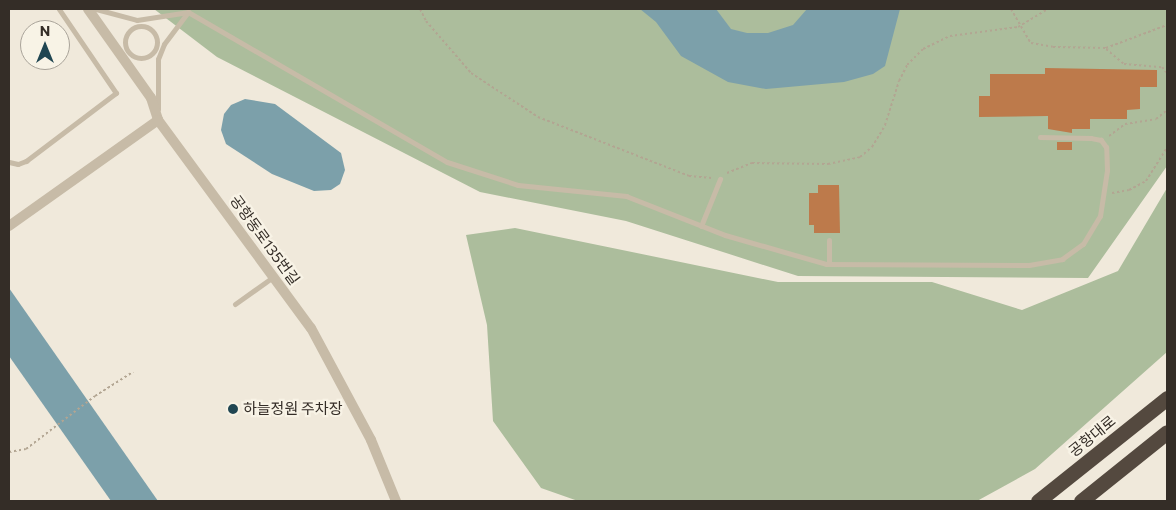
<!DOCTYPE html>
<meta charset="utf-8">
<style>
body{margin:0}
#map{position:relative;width:1176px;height:510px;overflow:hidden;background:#f0e9db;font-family:Commissioner,"Noto Sans KR",sans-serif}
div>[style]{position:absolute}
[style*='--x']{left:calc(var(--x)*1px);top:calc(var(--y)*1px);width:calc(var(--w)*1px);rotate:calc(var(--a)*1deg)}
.green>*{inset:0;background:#acbd9c}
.water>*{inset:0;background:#7ca0aa}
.building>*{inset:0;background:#bd7a4b;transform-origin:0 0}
.path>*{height:2px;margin-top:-1px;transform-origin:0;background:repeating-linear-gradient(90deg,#b2a592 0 2.5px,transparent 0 5px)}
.lane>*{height:5px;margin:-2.5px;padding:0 2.5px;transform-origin:2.5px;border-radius:2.5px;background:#c7bba7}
.lane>.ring{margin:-2.5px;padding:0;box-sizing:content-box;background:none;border:5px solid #c7bba7;border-radius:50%}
.street>*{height:10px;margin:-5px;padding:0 5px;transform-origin:5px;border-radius:5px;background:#c7bba7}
.highway>*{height:15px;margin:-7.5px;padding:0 7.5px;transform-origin:7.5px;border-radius:7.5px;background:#54493f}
.dots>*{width:14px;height:14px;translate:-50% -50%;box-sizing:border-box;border:2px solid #f8f3e6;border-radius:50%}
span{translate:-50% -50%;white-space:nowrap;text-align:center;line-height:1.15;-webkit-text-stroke:4.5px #f8f3e6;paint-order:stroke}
.street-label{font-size:15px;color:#342d27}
.poi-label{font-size:15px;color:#342d27}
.left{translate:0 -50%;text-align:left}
.frame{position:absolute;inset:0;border:10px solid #342d27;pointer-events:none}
.north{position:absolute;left:20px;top:20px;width:50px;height:50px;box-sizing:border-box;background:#f8f3e6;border:1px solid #aaa49a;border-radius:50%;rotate:0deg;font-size:14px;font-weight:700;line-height:20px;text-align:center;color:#342d27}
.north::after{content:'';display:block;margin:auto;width:18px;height:22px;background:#204652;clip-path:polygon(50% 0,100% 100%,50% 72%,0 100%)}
</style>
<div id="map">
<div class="green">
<i style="clip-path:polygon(154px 9px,1167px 9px,1167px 166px,1088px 278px,798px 276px,626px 221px,480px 192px,217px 57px)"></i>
<i style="clip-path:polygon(1167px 188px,1167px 352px,1035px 469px,977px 501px,578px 501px,541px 488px,493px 421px,487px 325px,466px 235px,515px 228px,778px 282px,932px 282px,1022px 310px,1118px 271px)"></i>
</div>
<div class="water">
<i style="clip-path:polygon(640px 9px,716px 9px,731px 29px,747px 33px,768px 33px,793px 25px,807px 9px,900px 9px,885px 66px,873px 74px,844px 82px,766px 89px,728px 82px,681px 56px,656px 22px)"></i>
<i style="clip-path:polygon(245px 99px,275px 104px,341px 153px,345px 170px,340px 184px,331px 190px,314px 191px,272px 174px,226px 144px,221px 130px,224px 114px,231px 105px)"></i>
<i style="clip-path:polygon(9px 288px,158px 501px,111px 501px,9px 356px)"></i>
</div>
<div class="building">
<i style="clip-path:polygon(1045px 68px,1157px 70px,1157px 87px,1140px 87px,1140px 109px,1127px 110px,1127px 119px,1090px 119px,1090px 129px,1072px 129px,1072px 133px,1048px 129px,1048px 116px,979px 117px,979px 96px,990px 96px,990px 74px,1045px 74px)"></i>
<i style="left:1057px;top:142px;width:15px;height:8px"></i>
<i style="clip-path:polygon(818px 185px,839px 185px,840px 233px,814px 233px,814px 225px,809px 225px,809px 193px,818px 193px)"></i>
</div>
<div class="path">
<i style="--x:420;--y:9;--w:13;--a:63"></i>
<i style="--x:426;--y:21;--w:69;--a:49.1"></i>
<i style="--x:471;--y:73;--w:80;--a:33.3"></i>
<i style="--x:538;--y:117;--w:162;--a:21.3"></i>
<i style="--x:689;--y:176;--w:23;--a:5"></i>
<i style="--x:1011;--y:9;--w:39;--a:60"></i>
<i style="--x:1031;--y:43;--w:22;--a:10"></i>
<i style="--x:1053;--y:47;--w:53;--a:1.1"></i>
<i style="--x:1106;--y:48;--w:65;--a:-20.7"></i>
<i style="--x:1106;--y:49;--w:23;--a:40"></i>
<i style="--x:1124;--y:64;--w:38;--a:5"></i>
<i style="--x:1162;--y:67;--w:8;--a:50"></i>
<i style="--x:1109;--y:136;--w:20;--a:-37"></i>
<i style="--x:1125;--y:124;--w:31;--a:-9"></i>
<i style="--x:1156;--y:119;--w:14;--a:-39"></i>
<i style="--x:727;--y:173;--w:27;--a:-22"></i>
<i style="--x:752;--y:163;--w:76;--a:0.8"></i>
<i style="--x:828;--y:164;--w:33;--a:-12"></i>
<i style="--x:860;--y:157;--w:16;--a:-40"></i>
<i style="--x:872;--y:147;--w:26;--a:-59"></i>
<i style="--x:885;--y:125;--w:46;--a:-72.3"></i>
<i style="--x:899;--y:81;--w:18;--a:-63"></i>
<i style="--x:907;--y:65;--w:23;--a:-45"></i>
<i style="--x:923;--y:49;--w:30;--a:-26"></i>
<i style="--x:950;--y:36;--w:69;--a:-7.5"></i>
<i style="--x:1018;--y:27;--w:35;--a:-31"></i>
<i style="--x:1112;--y:193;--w:17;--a:-10"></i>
<i style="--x:1129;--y:190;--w:19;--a:-28"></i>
<i style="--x:1146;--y:181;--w:39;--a:-58"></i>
<i style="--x:9;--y:452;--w:17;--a:-10"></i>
<i style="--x:26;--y:449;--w:87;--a:-37.5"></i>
<i style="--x:95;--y:396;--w:45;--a:-32.3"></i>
</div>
<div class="lane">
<i style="--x:96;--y:9;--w:42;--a:15"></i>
<i style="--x:137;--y:20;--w:52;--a:-8.9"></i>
<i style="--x:188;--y:12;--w:299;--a:30.1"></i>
<i style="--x:447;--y:162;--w:75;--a:17.9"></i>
<i style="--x:518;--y:185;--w:109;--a:5.8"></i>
<i style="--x:626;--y:196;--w:106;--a:21.5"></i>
<i style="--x:725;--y:235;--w:105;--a:16"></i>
<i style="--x:826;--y:264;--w:203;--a:0.3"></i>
<i style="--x:1029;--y:265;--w:34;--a:-10"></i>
<i style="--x:1062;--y:259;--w:26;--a:-36"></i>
<i style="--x:1083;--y:244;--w:33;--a:-59"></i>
<i style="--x:1100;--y:216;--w:47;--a:-81.3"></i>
<i style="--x:1107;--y:170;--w:23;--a:-92"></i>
<i style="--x:1106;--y:147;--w:9;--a:-126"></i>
<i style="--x:1101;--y:140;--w:10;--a:-169"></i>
<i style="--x:1091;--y:138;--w:51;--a:-178.9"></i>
<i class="ring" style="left:125px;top:26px;width:27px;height:27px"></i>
<i style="--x:158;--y:109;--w:50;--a:-90"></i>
<i style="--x:158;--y:59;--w:16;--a:-68"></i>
<i style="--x:164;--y:44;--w:40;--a:-53"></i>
<i style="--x:9;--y:162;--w:9;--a:13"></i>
<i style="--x:18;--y:164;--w:9;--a:-21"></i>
<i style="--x:26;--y:161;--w:113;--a:-37.1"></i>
<i style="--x:116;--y:93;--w:102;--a:-124.2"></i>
<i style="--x:701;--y:226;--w:51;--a:-68"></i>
<i style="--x:829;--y:240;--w:24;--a:90"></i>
<i style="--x:235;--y:304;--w:47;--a:-35.4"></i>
</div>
<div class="street">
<i style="--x:88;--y:9;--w:109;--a:54.7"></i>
<i style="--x:151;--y:98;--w:23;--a:72"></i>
<i style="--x:158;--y:120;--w:258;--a:53.7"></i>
<i style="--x:311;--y:328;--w:127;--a:61.8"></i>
<i style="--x:371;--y:440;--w:66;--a:67.7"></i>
<i style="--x:9;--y:226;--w:183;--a:-35.4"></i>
</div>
<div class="highway">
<i style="--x:1038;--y:501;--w:165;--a:-38.6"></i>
<i style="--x:1081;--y:501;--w:110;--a:-38.7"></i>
</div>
<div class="dots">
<i style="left:233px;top:409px;background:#204652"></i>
</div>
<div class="street-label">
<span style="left:265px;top:240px;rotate:54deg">공항동로135번길</span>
<span style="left:1092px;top:436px;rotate:-39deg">공항대로</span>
</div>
<div class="poi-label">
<span class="left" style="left:243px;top:409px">하늘정원 주차장</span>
</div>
<div class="frame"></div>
<div class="north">N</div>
</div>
